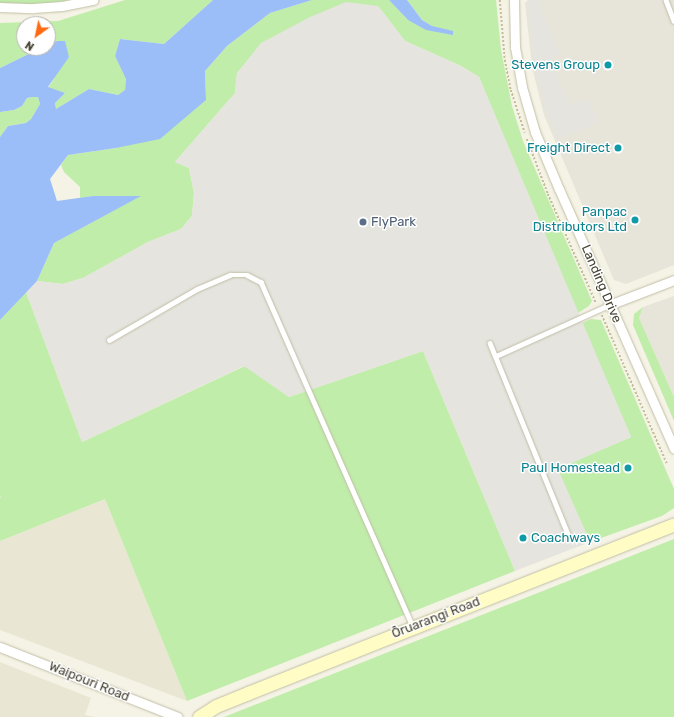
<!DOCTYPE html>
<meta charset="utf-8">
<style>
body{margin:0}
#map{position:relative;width:674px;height:717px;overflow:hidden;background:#f5f3e5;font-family:Rubik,sans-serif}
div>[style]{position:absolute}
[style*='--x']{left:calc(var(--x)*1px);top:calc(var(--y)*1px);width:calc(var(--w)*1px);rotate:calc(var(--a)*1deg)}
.residential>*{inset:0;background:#e9e7d3}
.industrial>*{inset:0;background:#e7e4da}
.green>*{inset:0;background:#c0edaa}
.parking>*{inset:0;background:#e5e4de}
.water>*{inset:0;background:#9bbef8}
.path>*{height:1.5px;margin-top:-0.75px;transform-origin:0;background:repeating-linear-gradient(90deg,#c4be97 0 2px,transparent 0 4px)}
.roads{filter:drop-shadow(0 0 1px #c1bea7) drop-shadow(0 0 1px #c1bea7)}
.lane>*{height:4.5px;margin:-2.25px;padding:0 2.25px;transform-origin:2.25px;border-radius:2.25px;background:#fff}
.street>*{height:9px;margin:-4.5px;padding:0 4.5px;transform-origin:4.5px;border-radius:4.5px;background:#fff}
.secondary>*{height:13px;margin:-6.5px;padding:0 6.5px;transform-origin:6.5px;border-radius:6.5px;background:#fffdc5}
.dots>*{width:11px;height:11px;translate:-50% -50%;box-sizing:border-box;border:2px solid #fff;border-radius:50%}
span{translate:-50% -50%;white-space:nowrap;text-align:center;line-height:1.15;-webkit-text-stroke:3px #fff;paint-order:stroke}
.culture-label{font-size:13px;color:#0d838f}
.right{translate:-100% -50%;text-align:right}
.left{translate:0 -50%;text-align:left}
.service-label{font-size:13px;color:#4e5e75}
.street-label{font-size:13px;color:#484434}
.north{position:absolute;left:16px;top:16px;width:40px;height:40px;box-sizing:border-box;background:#fff;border:1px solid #b6b4ae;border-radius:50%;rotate:213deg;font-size:11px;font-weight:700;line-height:16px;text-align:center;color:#484434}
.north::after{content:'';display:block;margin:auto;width:14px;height:18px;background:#ff6912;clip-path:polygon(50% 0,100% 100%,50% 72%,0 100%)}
</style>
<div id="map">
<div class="residential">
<i style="clip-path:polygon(105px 499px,187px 701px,0 630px,0 541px)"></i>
<i style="clip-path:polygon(0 662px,91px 698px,85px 715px,95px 717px,0 717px)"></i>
</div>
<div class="industrial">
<i style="clip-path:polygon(528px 0,674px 0,674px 265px,626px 284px,614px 280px,544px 115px,532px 67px,525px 3px)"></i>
<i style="clip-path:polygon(674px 296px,674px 397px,639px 318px,643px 307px)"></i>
</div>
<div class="green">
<i style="clip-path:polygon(0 0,73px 0,32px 5px,0 4px)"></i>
<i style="clip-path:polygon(125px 0,213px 0,164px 44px,120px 39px,115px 56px,126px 78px,125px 90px,118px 95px,89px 89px,56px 109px,55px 103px,65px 93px,48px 88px,54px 79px,57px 41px,48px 45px,48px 24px,24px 24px,24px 48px,41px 48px,0 68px,0 23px,58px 21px)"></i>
<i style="clip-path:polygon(312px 0,389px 0,408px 20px,452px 31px,432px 26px,422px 20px,407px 0,496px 0,501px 50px,512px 106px,523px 141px,592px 301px,589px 306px,578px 313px,479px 77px,461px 66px,405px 41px,378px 6px,262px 43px,237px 73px,235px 93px,175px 162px,189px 168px,194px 193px,192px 216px,181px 229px,148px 242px,83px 278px,63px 284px,37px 281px,54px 243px,140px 196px,93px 196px,80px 198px,80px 187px,64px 172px,61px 165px,68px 155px,116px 148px,206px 100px,205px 71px,227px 46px,270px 13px)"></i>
<i style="clip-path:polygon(32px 97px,38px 97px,40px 104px,31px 119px,26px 123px,8px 126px,0 137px,0 112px,14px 110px,22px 106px,27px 98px)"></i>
<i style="clip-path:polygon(26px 292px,82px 442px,245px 366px,289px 397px,423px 351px,515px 571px,187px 701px,105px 499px,0 541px,0 497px,2px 498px,0 496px,0 320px)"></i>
<i style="clip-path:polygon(643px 307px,639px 318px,674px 397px,674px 421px,633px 325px,634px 314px)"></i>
<i style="clip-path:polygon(591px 319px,601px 320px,674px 489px,674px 508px,662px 516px,590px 542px,557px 469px,631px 437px,582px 323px)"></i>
<i style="clip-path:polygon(674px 539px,674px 717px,224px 717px)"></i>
</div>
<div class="parking">
<i style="clip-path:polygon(532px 0,538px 0,560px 55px,554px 57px,556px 73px,569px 105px,589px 98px,598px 123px,558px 138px,546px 112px,533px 58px,528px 1px)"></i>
<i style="clip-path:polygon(346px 2px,378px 6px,405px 41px,461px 66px,479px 77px,631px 437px,558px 469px,590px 542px,515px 571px,423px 351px,289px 397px,244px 366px,82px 442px,26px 292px,37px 281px,63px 284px,83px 278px,148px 242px,181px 229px,192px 216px,194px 193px,189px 168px,175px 162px,235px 93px,237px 73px,261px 43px,310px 17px)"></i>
</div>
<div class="water">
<i style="clip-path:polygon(213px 0,312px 0,270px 13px,227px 46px,205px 71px,206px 100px,160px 139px,116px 148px,68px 155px,50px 179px,57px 201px,93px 196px,141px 196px,54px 243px,37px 281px,0 320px,0 137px,8px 126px,26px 123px,31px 119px,40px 104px,38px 97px,32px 97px,27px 98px,22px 106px,14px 110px,0 112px,0 68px,41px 48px,48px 48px,48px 45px,57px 41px,65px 41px,69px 57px,48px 87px,65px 93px,55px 103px,56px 109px,89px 89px,118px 95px,125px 90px,126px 79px,115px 56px,120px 39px,164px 44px)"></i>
<i style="clip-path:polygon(389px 0,407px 0,422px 20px,432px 26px,453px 31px,453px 35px,426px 30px,408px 20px)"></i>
</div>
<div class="path">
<i style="--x:500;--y:0;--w:60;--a:85.2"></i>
<i style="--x:505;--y:60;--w:31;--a:79"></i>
<i style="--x:511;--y:90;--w:45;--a:72"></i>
<i style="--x:527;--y:139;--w:59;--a:69.1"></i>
<i style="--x:548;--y:194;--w:119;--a:66.2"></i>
<i style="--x:602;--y:315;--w:163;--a:66.4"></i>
</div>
<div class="roads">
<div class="lane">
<i style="--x:666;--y:0;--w:22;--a:69"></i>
<i style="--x:109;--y:340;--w:102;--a:-30.1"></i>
<i style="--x:197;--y:289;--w:36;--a:-23"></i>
<i style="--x:230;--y:275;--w:17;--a:0"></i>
<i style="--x:247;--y:275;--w:16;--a:27"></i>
<i style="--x:261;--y:282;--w:376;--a:66.2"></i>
<i style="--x:490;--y:343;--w:209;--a:67.8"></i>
<i style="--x:496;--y:356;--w:124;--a:-24.3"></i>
</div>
<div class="street">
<i style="--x:514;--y:0;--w:47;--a:88.8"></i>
<i style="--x:515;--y:47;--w:41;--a:80.1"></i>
<i style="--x:522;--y:87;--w:47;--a:73.9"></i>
<i style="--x:535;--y:132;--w:62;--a:67.2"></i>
<i style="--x:559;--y:189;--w:284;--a:66.1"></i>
<i style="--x:0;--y:7;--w:33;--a:2"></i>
<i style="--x:33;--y:8;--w:29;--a:-4"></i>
<i style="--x:62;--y:6;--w:32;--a:-11"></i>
<i style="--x:609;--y:305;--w:70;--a:-21"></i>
<i style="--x:0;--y:647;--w:191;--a:21.5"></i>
</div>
<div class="secondary">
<i style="--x:199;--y:717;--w:20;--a:-33"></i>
<i style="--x:216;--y:706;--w:35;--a:-22"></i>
<i style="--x:248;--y:693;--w:458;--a:-21.6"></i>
</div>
</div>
<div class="dots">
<i style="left:608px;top:65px;background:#0f9aa8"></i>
<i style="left:618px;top:148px;background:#0f9aa8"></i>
<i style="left:635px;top:220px;background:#0f9aa8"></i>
<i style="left:363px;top:222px;background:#5c6f8a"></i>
<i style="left:628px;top:468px;background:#0f9aa8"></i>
<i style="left:523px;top:538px;background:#0f9aa8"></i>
</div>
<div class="culture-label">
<span class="right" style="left:600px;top:65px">Stevens Group</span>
<span class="right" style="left:610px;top:148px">Freight Direct</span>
<span class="right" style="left:627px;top:220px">Panpac<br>Distributors Ltd</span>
<span class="right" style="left:620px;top:468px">Paul Homestead</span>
<span class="left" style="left:531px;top:538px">Coachways</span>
</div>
<div class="service-label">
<span class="left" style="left:371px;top:222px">FlyPark</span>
</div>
<div class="street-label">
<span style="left:601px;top:284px;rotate:67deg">Landing Drive</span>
<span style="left:436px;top:618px;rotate:-21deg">Ōruarangi Road</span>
<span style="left:89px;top:682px;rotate:22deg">Waipouri Road</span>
</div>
<div class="north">N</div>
</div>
